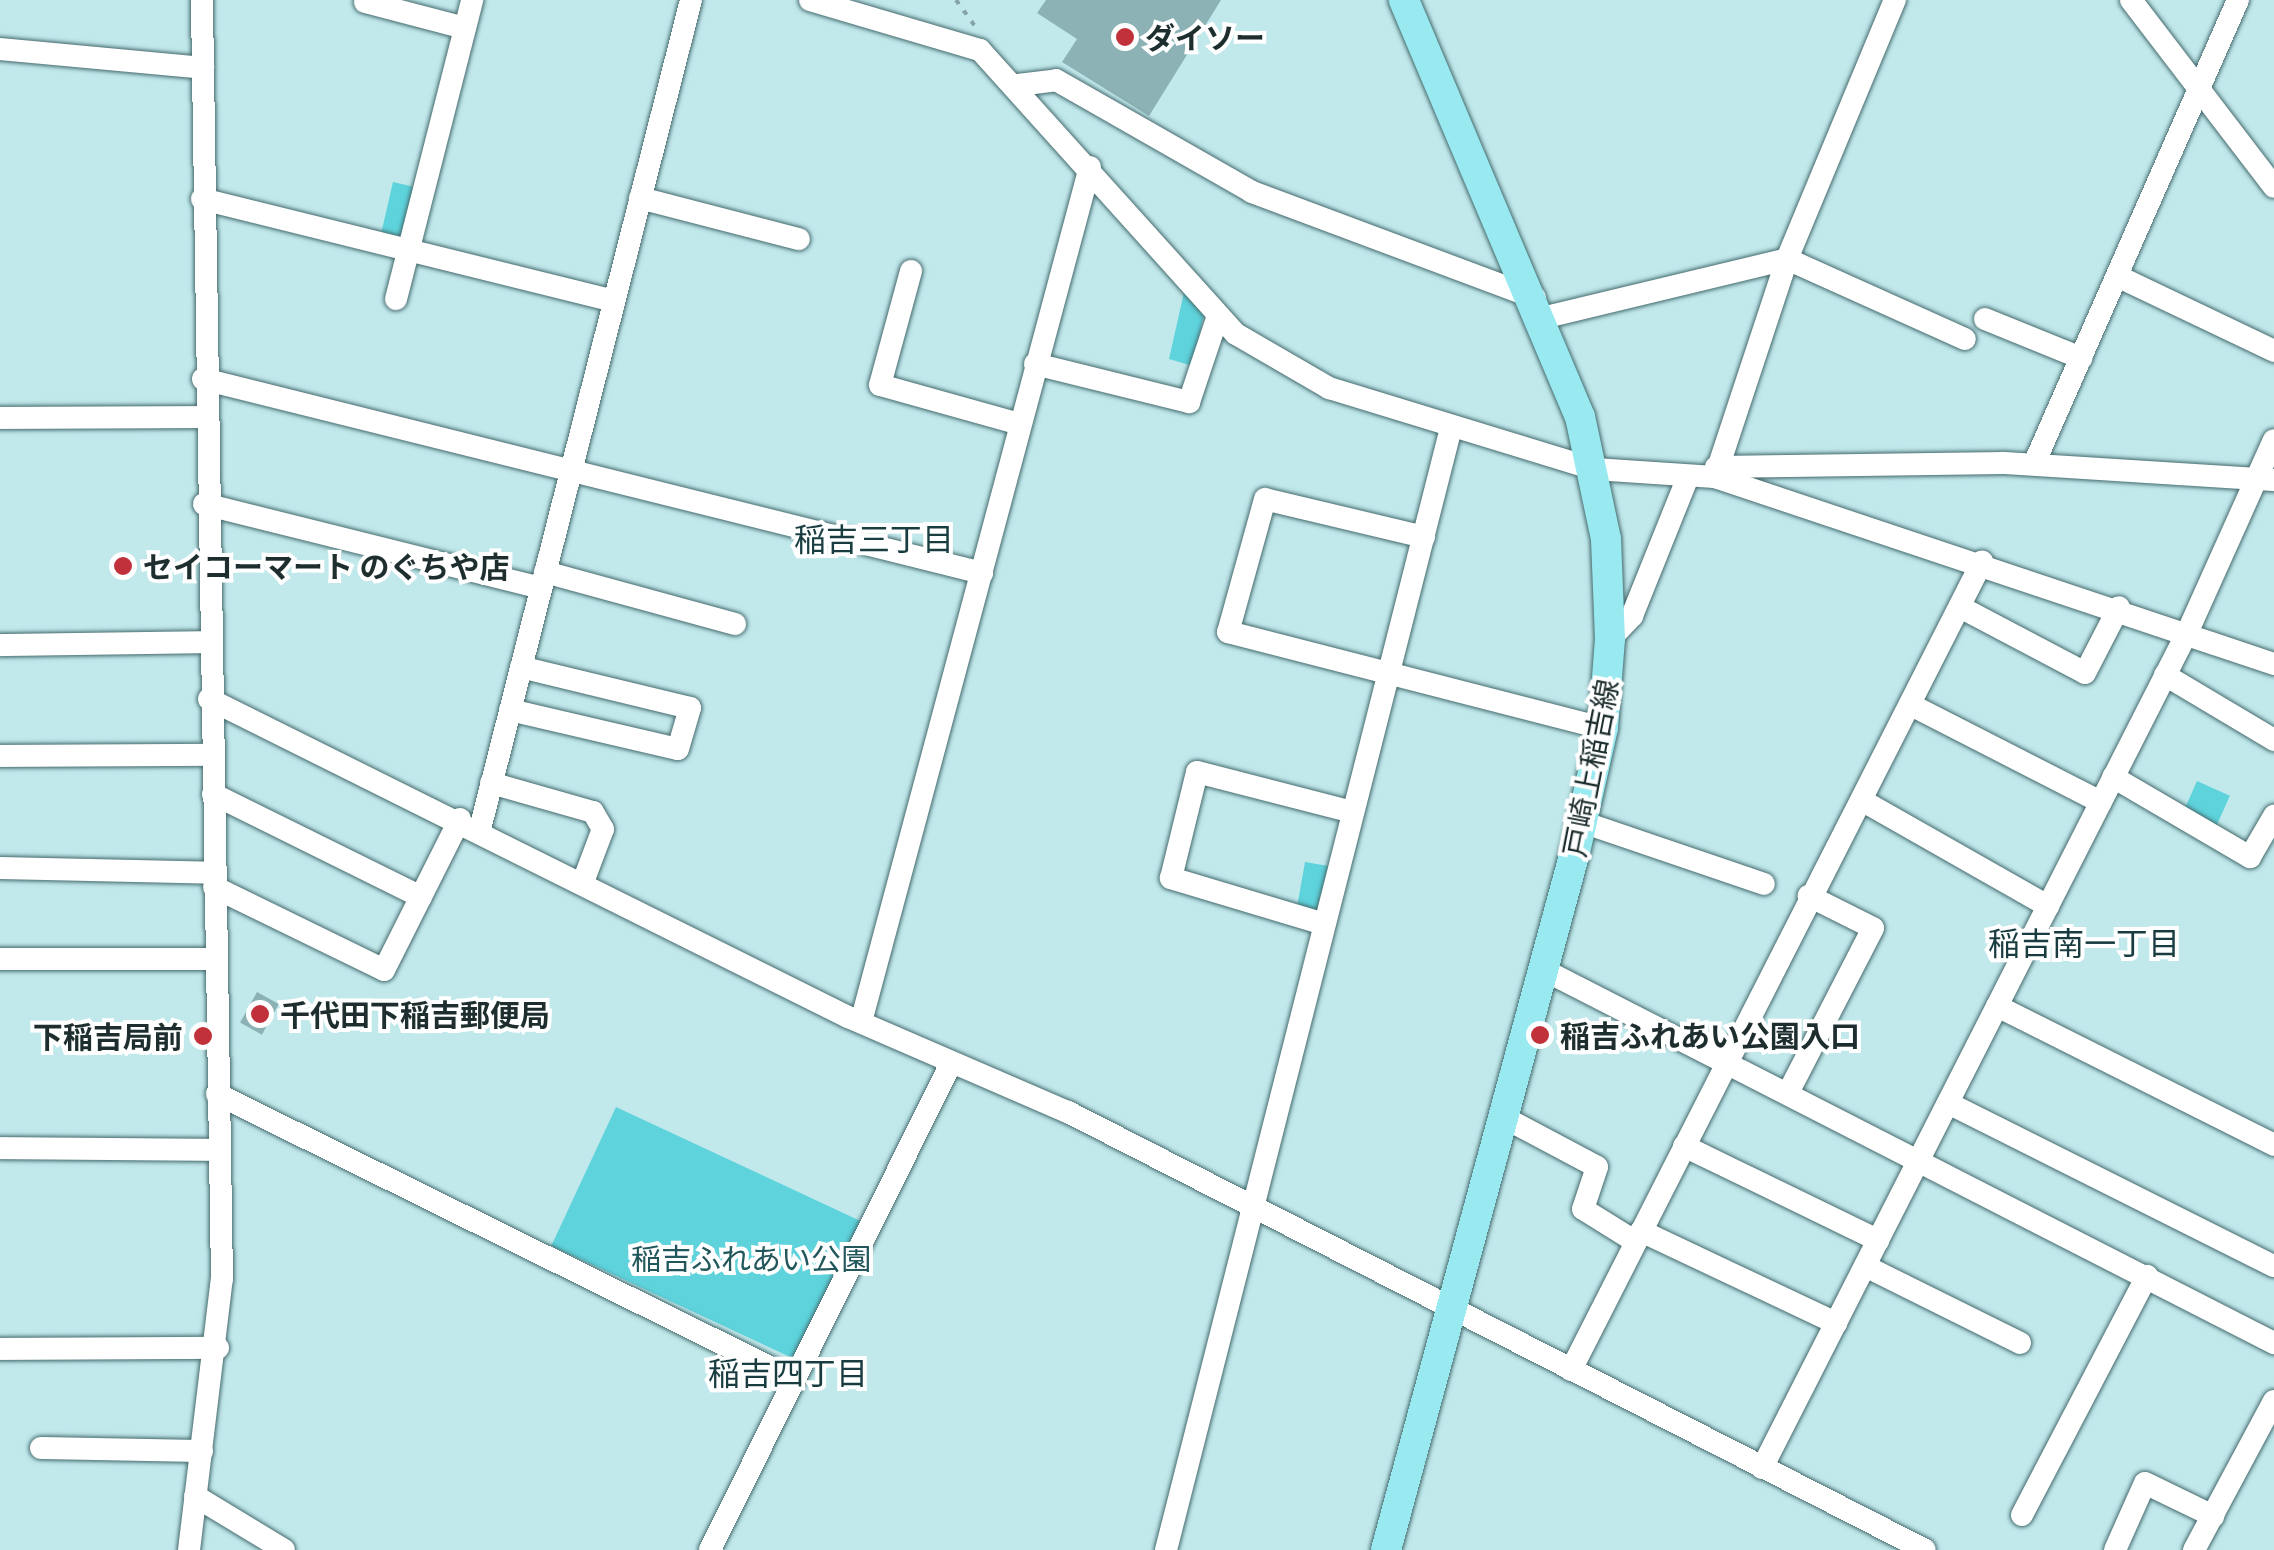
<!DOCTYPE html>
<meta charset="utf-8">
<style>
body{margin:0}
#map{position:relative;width:2274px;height:1550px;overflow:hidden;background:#c1e9ec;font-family:"Exo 2","Noto Sans JP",sans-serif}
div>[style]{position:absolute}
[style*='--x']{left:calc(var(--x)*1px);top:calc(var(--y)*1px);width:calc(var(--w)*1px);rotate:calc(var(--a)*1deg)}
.green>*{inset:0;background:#5ed3dc;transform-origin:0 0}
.building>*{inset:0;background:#8cb2b5;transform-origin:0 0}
.path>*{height:4px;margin-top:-2px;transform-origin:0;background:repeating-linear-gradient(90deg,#85a4a6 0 5px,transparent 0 13px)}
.roads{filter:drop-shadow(0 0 2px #456a6d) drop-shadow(0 0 2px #456a6d)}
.minor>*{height:22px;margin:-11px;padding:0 11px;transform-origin:11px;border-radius:11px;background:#fff}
.major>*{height:30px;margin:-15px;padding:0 15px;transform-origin:15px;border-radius:15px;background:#98e9f0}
.dots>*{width:28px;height:28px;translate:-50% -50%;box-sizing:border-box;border:5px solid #fff;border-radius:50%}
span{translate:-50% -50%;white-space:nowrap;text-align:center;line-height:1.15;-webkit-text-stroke:8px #fff;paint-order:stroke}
.poi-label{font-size:30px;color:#1e2e2f;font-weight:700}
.left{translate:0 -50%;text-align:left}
.right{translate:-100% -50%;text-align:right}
.street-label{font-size:30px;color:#1e2e2f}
.park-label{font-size:30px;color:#22575b}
.neighbourhood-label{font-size:32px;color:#183c3f}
</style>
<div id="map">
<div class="green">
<i style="left:393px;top:182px;width:27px;height:59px;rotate:13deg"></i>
<i style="clip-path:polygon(1185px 288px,1205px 308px,1193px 366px,1169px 359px)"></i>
<i style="left:2197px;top:781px;width:36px;height:39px;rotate:24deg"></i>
<i style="left:1305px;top:862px;width:28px;height:46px;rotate:10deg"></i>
<i style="left:616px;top:1107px;width:272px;height:153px;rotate:25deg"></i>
</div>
<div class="building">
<i style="clip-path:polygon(1046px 0,1221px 0,1149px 116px,1062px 62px,1077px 39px,1037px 13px)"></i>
<i style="left:257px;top:992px;width:25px;height:35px;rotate:29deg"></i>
</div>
<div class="path">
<i style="--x:956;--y:0;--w:32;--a:54"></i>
</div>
<div class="roads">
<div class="minor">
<i style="--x:810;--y:0;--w:177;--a:16.4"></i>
<i style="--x:980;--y:50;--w:382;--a:48"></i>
<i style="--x:1236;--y:334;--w:108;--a:30.1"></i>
<i style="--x:1329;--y:388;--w:277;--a:17"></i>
<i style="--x:1594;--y:469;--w:121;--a:3.8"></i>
<i style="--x:1715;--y:477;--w:589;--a:18.5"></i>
<i style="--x:2131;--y:0;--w:235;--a:52.6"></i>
<i style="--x:365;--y:2;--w:103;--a:14.6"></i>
<i style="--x:0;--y:49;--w:204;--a:5.3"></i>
<i style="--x:1018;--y:85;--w:38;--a:-7"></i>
<i style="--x:1056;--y:80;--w:226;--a:29.7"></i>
<i style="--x:1252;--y:192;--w:302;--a:20.5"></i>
<i style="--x:640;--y:198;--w:164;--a:14.5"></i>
<i style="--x:202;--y:199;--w:424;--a:13.9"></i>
<i style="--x:911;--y:271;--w:118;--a:105.2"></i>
<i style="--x:880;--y:385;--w:145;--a:15.6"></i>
<i style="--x:2117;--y:276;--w:174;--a:25.5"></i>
<i style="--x:396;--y:299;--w:309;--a:-75.7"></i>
<i style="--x:1542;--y:318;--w:252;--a:-13.5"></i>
<i style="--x:1787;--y:259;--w:195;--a:24.2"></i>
<i style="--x:1985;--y:319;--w:104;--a:22.1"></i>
<i style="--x:1035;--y:364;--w:159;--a:13.9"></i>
<i style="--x:1189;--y:402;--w:91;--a:-71.4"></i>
<i style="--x:203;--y:379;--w:803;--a:13.98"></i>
<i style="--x:0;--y:418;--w:203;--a:-0.3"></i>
<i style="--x:2034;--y:464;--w:507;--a:-66.27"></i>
<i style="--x:1716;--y:467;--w:288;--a:-0.8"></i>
<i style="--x:2004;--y:463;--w:271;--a:3.6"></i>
<i style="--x:1715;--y:477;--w:230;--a:-71.7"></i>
<i style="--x:1787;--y:259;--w:281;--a:-67.4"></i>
<i style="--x:204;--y:504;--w:347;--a:14"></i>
<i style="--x:1424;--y:537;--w:163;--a:-166.6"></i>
<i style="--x:1265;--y:499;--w:138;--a:105.5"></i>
<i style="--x:1228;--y:632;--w:387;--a:14.4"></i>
<i style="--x:545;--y:572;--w:197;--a:15.3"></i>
<i style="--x:1960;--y:607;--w:141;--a:27.8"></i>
<i style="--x:2085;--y:673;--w:74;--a:-62.7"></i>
<i style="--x:1610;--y:639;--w:32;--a:-46"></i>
<i style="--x:1632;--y:616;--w:150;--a:-68.1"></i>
<i style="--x:0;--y:645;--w:206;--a:-0.8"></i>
<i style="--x:2165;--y:675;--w:127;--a:30.8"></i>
<i style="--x:209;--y:699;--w:714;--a:26.46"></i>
<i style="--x:848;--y:1017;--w:240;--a:23.4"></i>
<i style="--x:1068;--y:1112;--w:962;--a:27.07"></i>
<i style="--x:1913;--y:706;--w:211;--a:27.1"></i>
<i style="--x:510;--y:710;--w:172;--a:13.1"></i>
<i style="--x:678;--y:749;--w:43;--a:-73.7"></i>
<i style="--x:690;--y:708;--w:174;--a:-166.4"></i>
<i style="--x:0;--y:756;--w:213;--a:-0.3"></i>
<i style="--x:2113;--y:777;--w:159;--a:30.3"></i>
<i style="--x:2250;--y:857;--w:48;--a:-59.7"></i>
<i style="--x:491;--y:783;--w:106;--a:15.9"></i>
<i style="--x:593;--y:812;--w:20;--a:60"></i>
<i style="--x:603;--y:829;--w:57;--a:110.7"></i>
<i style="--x:213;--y:794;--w:232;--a:26.3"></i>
<i style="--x:1863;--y:801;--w:213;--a:29.6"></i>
<i style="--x:1582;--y:822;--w:192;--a:18.8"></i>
<i style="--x:480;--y:829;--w:855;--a:-75.72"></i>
<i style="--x:0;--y:868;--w:214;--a:1.3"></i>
<i style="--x:214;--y:887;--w:189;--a:26"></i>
<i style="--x:384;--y:970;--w:169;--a:-63.3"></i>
<i style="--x:1324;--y:924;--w:160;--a:-163.3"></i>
<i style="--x:1171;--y:878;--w:109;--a:-76.2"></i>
<i style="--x:1197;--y:772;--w:161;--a:14.4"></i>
<i style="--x:0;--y:959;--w:216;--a:0"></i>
<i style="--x:1544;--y:970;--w:820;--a:27.07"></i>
<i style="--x:1997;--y:1006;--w:310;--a:26.6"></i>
<i style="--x:861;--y:1022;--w:885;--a:-75.01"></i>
<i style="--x:1789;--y:1091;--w:183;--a:-62.7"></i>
<i style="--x:1873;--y:928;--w:72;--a:-153.4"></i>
<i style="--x:217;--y:1094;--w:641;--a:26.29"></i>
<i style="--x:1948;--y:1103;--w:364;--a:26.6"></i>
<i style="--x:1505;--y:1118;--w:104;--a:28"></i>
<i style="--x:1597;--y:1167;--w:44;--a:108.4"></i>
<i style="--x:1583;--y:1209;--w:62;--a:31.9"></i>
<i style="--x:1684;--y:1146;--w:216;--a:25.9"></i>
<i style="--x:0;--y:1148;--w:219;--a:0.5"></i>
<i style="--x:1641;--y:1231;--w:216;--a:25.3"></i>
<i style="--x:1865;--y:1266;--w:173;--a:26.4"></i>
<i style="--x:0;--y:1349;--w:218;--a:-0.3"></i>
<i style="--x:1571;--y:1370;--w:907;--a:-63.04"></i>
<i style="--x:41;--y:1448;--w:161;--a:1.1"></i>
<i style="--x:1762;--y:1468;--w:939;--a:-63.03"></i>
<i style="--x:2188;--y:631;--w:209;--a:-65.8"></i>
<i style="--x:195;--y:1496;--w:104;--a:31.2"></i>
<i style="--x:2022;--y:1515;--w:270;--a:-62.4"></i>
<i style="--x:189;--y:1550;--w:273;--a:-83.1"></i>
<i style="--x:222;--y:1279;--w:1279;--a:-90.9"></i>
<i style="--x:710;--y:1550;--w:541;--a:-63.67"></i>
<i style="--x:1166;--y:1550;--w:1158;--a:-75.75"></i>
<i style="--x:2115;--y:1550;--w:73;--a:-65.9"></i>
<i style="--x:2145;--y:1483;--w:76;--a:25.9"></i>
<i style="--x:2194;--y:1550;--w:169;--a:-61.8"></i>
</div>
<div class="major">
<i style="--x:1386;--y:1550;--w:723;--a:-74.85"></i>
<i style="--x:1575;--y:852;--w:127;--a:-77.3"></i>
<i style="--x:1603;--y:728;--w:89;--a:-85.5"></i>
<i style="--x:1610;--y:639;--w:100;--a:-92.3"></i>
<i style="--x:1606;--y:539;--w:125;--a:-102"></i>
<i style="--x:1580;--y:417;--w:453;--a:-112.9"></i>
</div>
</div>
<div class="dots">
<i style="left:1125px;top:37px;background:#c1313b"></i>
<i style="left:123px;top:566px;background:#c1313b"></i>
<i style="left:260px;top:1014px;background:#c1313b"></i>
<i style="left:1540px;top:1035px;background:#c1313b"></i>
<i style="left:203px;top:1036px;background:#c1313b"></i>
</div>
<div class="poi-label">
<span class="left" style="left:1145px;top:37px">ダイソー</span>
<span class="left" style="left:143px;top:566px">セイコーマート のぐちや店</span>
<span class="left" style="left:280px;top:1014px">千代田下稲吉郵便局</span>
<span class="left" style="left:1560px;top:1035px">稲吉ふれあい公園入口</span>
<span class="right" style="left:183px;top:1036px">下稲吉局前</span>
</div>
<div class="street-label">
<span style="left:1590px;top:768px;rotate:-79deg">戸崎上稲吉線</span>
</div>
<div class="park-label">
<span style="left:751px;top:1258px">稲吉ふれあい公園</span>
</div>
<div class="neighbourhood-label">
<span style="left:874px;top:538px">稲吉三丁目</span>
<span style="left:2084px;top:942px">稲吉南一丁目</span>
<span style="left:788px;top:1372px">稲吉四丁目</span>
</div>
</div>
